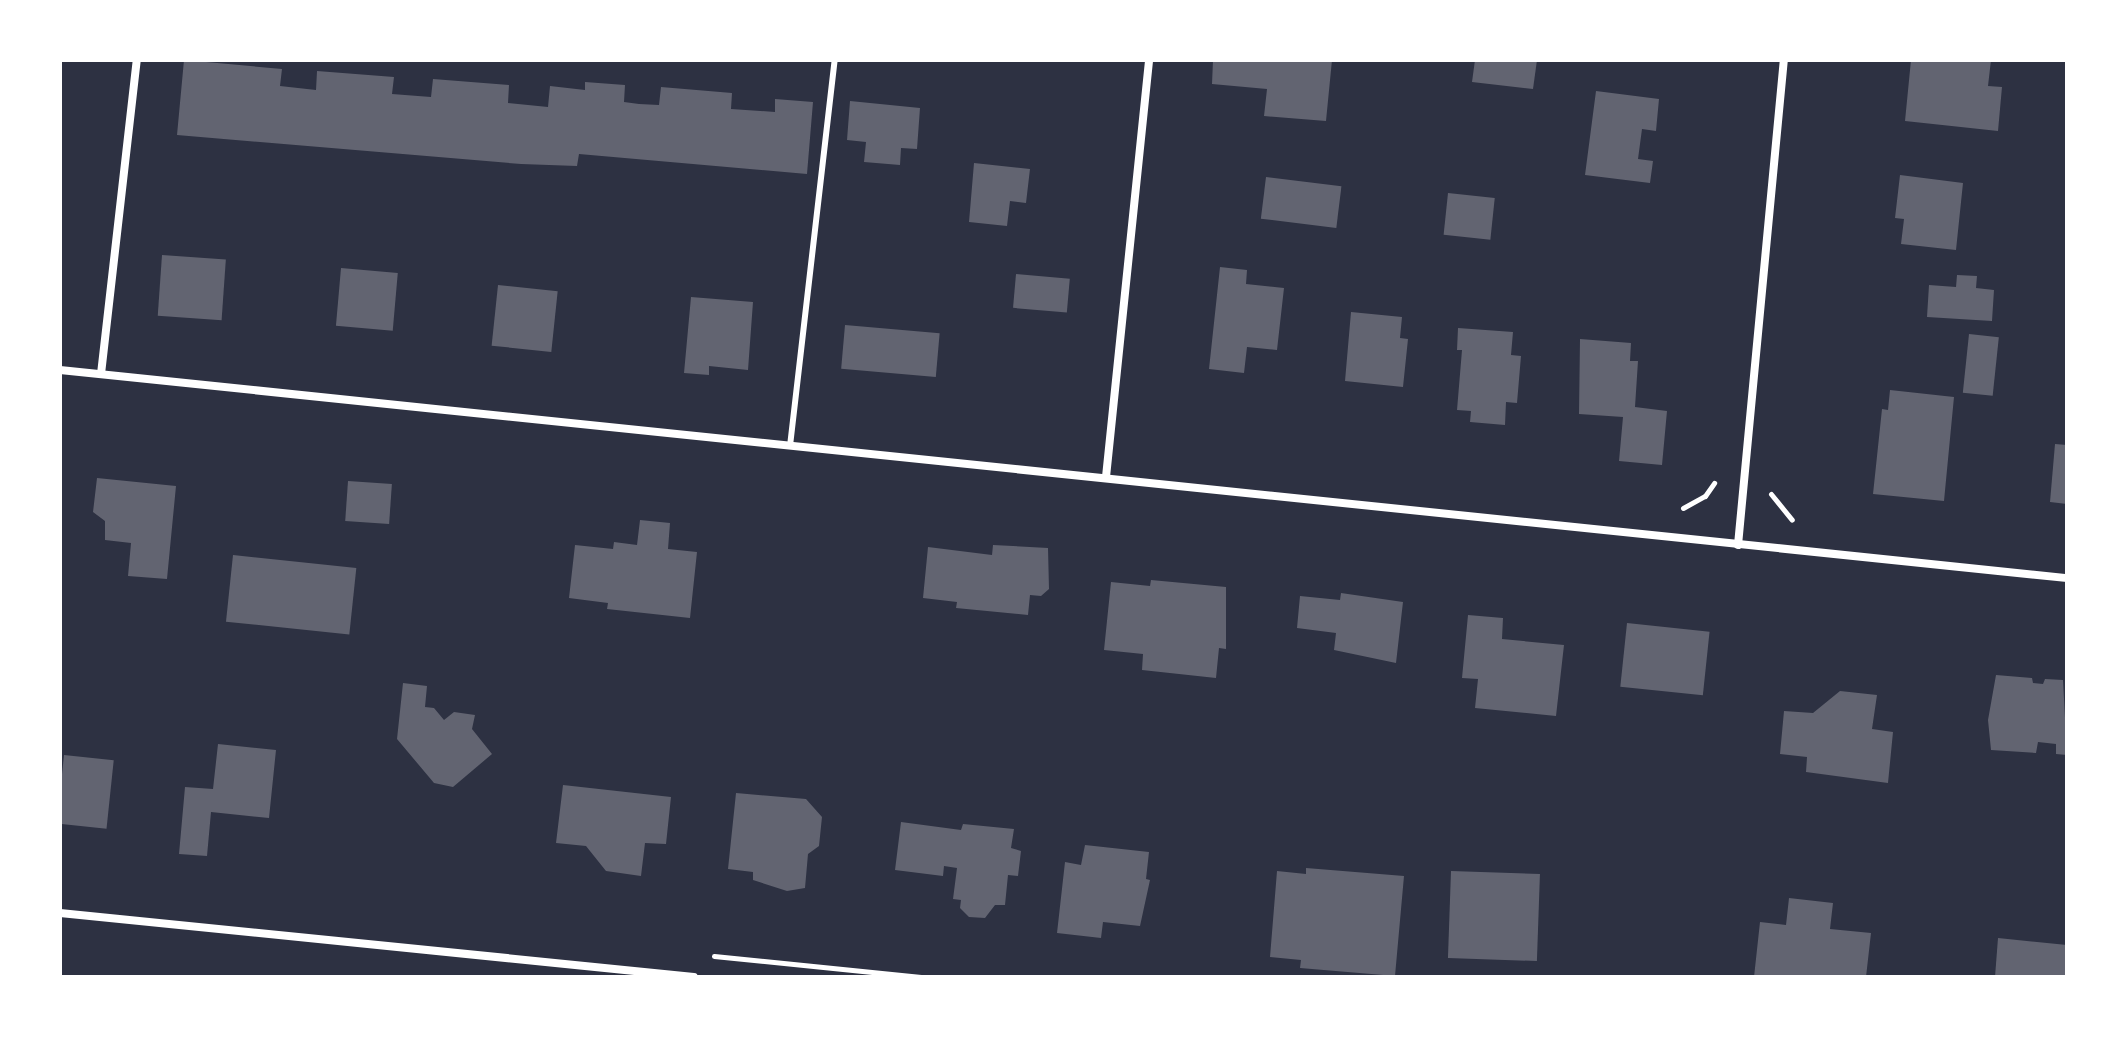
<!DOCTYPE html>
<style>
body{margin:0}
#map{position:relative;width:2127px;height:1037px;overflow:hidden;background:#2d3142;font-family:Poppins,sans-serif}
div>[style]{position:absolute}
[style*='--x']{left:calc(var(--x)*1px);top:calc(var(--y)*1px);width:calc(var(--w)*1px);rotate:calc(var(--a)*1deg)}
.building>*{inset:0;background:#626471;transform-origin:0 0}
.path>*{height:5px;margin:-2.5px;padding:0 2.5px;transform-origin:2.5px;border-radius:2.5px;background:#fff}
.service>*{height:6px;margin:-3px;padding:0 3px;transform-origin:3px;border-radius:3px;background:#fff}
.minor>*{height:8px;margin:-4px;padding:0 4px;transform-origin:4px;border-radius:4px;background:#fff}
span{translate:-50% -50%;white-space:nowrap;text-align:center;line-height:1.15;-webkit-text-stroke:7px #fff;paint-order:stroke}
.frame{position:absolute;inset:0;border:62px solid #fff;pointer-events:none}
</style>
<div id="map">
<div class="building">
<i style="clip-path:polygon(184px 60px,282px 69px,280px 86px,316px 90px,317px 71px,394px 77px,392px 94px,431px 97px,433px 79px,509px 85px,508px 103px,548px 107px,550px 86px,585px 90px,585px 82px,625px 85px,624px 102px,639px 104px,659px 105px,661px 87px,732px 93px,731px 109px,775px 112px,775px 99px,813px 102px,807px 174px,579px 154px,577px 166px,521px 164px,177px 135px)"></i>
<i style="clip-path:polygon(1213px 60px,1332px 60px,1326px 121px,1264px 116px,1267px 89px,1212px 84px)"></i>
<i style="clip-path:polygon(1475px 60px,1537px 60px,1533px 89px,1472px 82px)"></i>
<i style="clip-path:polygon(1911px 60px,1991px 60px,1988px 86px,2002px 87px,1998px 131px,1905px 121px)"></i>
<i style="clip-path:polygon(1596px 91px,1659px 99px,1656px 131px,1642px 129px,1638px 159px,1653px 161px,1650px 183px,1585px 175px)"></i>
<i style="clip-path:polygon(850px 101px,920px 108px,917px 149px,901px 148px,900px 165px,864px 162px,866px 142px,847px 140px)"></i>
<i style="clip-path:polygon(974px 163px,1030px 169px,1026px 203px,1010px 201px,1007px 226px,969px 222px)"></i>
<i style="clip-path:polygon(1900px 175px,1963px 183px,1956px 250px,1901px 244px,1904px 219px,1895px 218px)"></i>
<i style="left:1266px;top:177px;width:76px;height:42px;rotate:7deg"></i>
<i style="left:1448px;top:193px;width:47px;height:42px;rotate:6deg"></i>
<i style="left:162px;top:255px;width:64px;height:61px;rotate:4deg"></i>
<i style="clip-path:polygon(1220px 267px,1247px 270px,1246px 284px,1284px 288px,1277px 350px,1247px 347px,1244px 373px,1209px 369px)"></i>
<i style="left:341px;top:268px;width:57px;height:58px;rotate:5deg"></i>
<i style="left:1016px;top:274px;width:54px;height:34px;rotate:5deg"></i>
<i style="clip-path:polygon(1957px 275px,1977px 276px,1976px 288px,1994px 290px,1992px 321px,1927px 317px,1929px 285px,1956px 287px)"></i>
<i style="left:498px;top:285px;width:60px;height:61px;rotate:6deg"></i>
<i style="clip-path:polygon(691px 297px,753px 302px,748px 370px,709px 366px,709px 375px,684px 373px)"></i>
<i style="clip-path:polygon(1351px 312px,1402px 317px,1400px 338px,1408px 339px,1403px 387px,1345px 381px)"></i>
<i style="left:845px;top:325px;width:95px;height:44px;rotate:5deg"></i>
<i style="clip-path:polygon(1458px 328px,1513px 332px,1511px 355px,1521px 356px,1517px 403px,1506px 402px,1505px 425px,1470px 422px,1471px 411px,1457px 410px,1462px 350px,1457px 350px)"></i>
<i style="left:1969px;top:334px;width:30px;height:59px;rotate:6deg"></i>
<i style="clip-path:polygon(1580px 339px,1631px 343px,1630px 361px,1638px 361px,1635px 407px,1667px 411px,1662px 465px,1619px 461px,1623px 417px,1579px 414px)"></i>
<i style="clip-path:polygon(1890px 390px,1954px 397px,1944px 501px,1873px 494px,1882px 409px,1888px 410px)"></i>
<i style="clip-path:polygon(2055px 444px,2067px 445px,2067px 504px,2050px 502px)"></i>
<i style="clip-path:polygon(97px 478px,176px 486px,167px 579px,128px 576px,131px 543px,105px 540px,105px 521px,93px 512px)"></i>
<i style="left:348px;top:481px;width:44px;height:40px;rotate:4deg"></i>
<i style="clip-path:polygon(640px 520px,670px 523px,668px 549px,697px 552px,690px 618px,607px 609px,608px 603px,569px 598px,575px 545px,613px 549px,614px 542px,637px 545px)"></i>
<i style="clip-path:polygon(993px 545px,1048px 548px,1049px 589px,1041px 596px,1030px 595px,1028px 615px,956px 608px,957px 602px,923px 598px,928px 547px,992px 555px)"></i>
<i style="left:233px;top:555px;width:124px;height:67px;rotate:6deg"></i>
<i style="clip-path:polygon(1151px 580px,1226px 587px,1226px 649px,1219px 648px,1216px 678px,1142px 670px,1143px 654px,1104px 650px,1111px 582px,1150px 586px)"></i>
<i style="clip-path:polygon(1341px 593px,1403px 602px,1396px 663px,1334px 650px,1336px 633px,1297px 628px,1300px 596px,1340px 600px)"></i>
<i style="clip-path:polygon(1468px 615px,1503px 618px,1502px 639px,1564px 645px,1556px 716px,1475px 708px,1478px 679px,1462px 678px)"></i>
<i style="left:1627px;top:623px;width:83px;height:64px;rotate:6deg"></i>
<i style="clip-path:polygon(1996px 675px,2032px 678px,2033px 683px,2043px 684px,2045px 679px,2063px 680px,2067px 755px,2056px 754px,2056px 744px,2038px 742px,2036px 753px,1991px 750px,1988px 720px)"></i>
<i style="clip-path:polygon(403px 683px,427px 686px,425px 707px,434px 708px,444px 720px,454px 712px,475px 715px,472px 729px,492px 754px,453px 787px,434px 783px,397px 739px)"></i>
<i style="clip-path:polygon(1840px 691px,1877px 695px,1872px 729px,1893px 732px,1888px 783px,1806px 772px,1807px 757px,1780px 754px,1784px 711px,1813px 713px)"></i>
<i style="clip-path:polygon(218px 744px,276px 750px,269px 818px,211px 812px,207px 856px,179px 854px,185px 787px,213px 789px)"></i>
<i style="left:64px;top:755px;width:50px;height:69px;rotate:6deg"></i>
<i style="clip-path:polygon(563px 785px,671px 797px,666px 844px,645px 843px,641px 876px,606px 871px,586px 846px,556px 843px)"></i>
<i style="clip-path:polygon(736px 793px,806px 799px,822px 817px,819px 846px,808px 854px,805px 888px,787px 891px,753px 880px,753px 872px,728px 869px)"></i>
<i style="clip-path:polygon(901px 822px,961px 830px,963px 824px,1014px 829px,1011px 848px,1021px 851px,1018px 876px,1008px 875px,1005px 905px,995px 905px,985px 918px,969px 917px,960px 908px,961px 900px,953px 899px,957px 868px,944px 866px,943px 876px,895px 870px)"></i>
<i style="clip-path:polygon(1085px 845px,1149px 852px,1146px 879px,1150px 880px,1140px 926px,1103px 922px,1101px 938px,1057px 933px,1065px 862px,1081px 865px)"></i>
<i style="clip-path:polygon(1306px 868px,1404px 876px,1395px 976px,1300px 968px,1301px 960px,1270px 957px,1277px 871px,1306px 874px)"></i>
<i style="left:1451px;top:871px;width:89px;height:87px;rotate:2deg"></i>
<i style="clip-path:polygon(1789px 898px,1833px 903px,1830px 929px,1871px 933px,1866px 977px,1754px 977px,1760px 922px,1786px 925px)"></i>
<i style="clip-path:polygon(1998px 938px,2067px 945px,2067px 977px,1995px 977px)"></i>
</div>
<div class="path">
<i style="--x:1771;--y:494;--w:33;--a:51"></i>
<i style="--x:1683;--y:508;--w:25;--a:-29"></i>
<i style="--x:1705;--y:496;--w:16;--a:-55"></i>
<i style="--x:714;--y:956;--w:208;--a:5.8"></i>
</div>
<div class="service">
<i style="--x:790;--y:446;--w:389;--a:-83.4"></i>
</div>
<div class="minor">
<i style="--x:60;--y:370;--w:2018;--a:5.92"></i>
<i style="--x:101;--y:374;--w:316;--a:-83.5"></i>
<i style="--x:1106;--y:477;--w:419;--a:-84.1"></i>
<i style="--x:1738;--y:545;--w:487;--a:-84.6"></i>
<i style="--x:60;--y:913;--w:637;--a:5.76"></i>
</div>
<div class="frame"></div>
</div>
